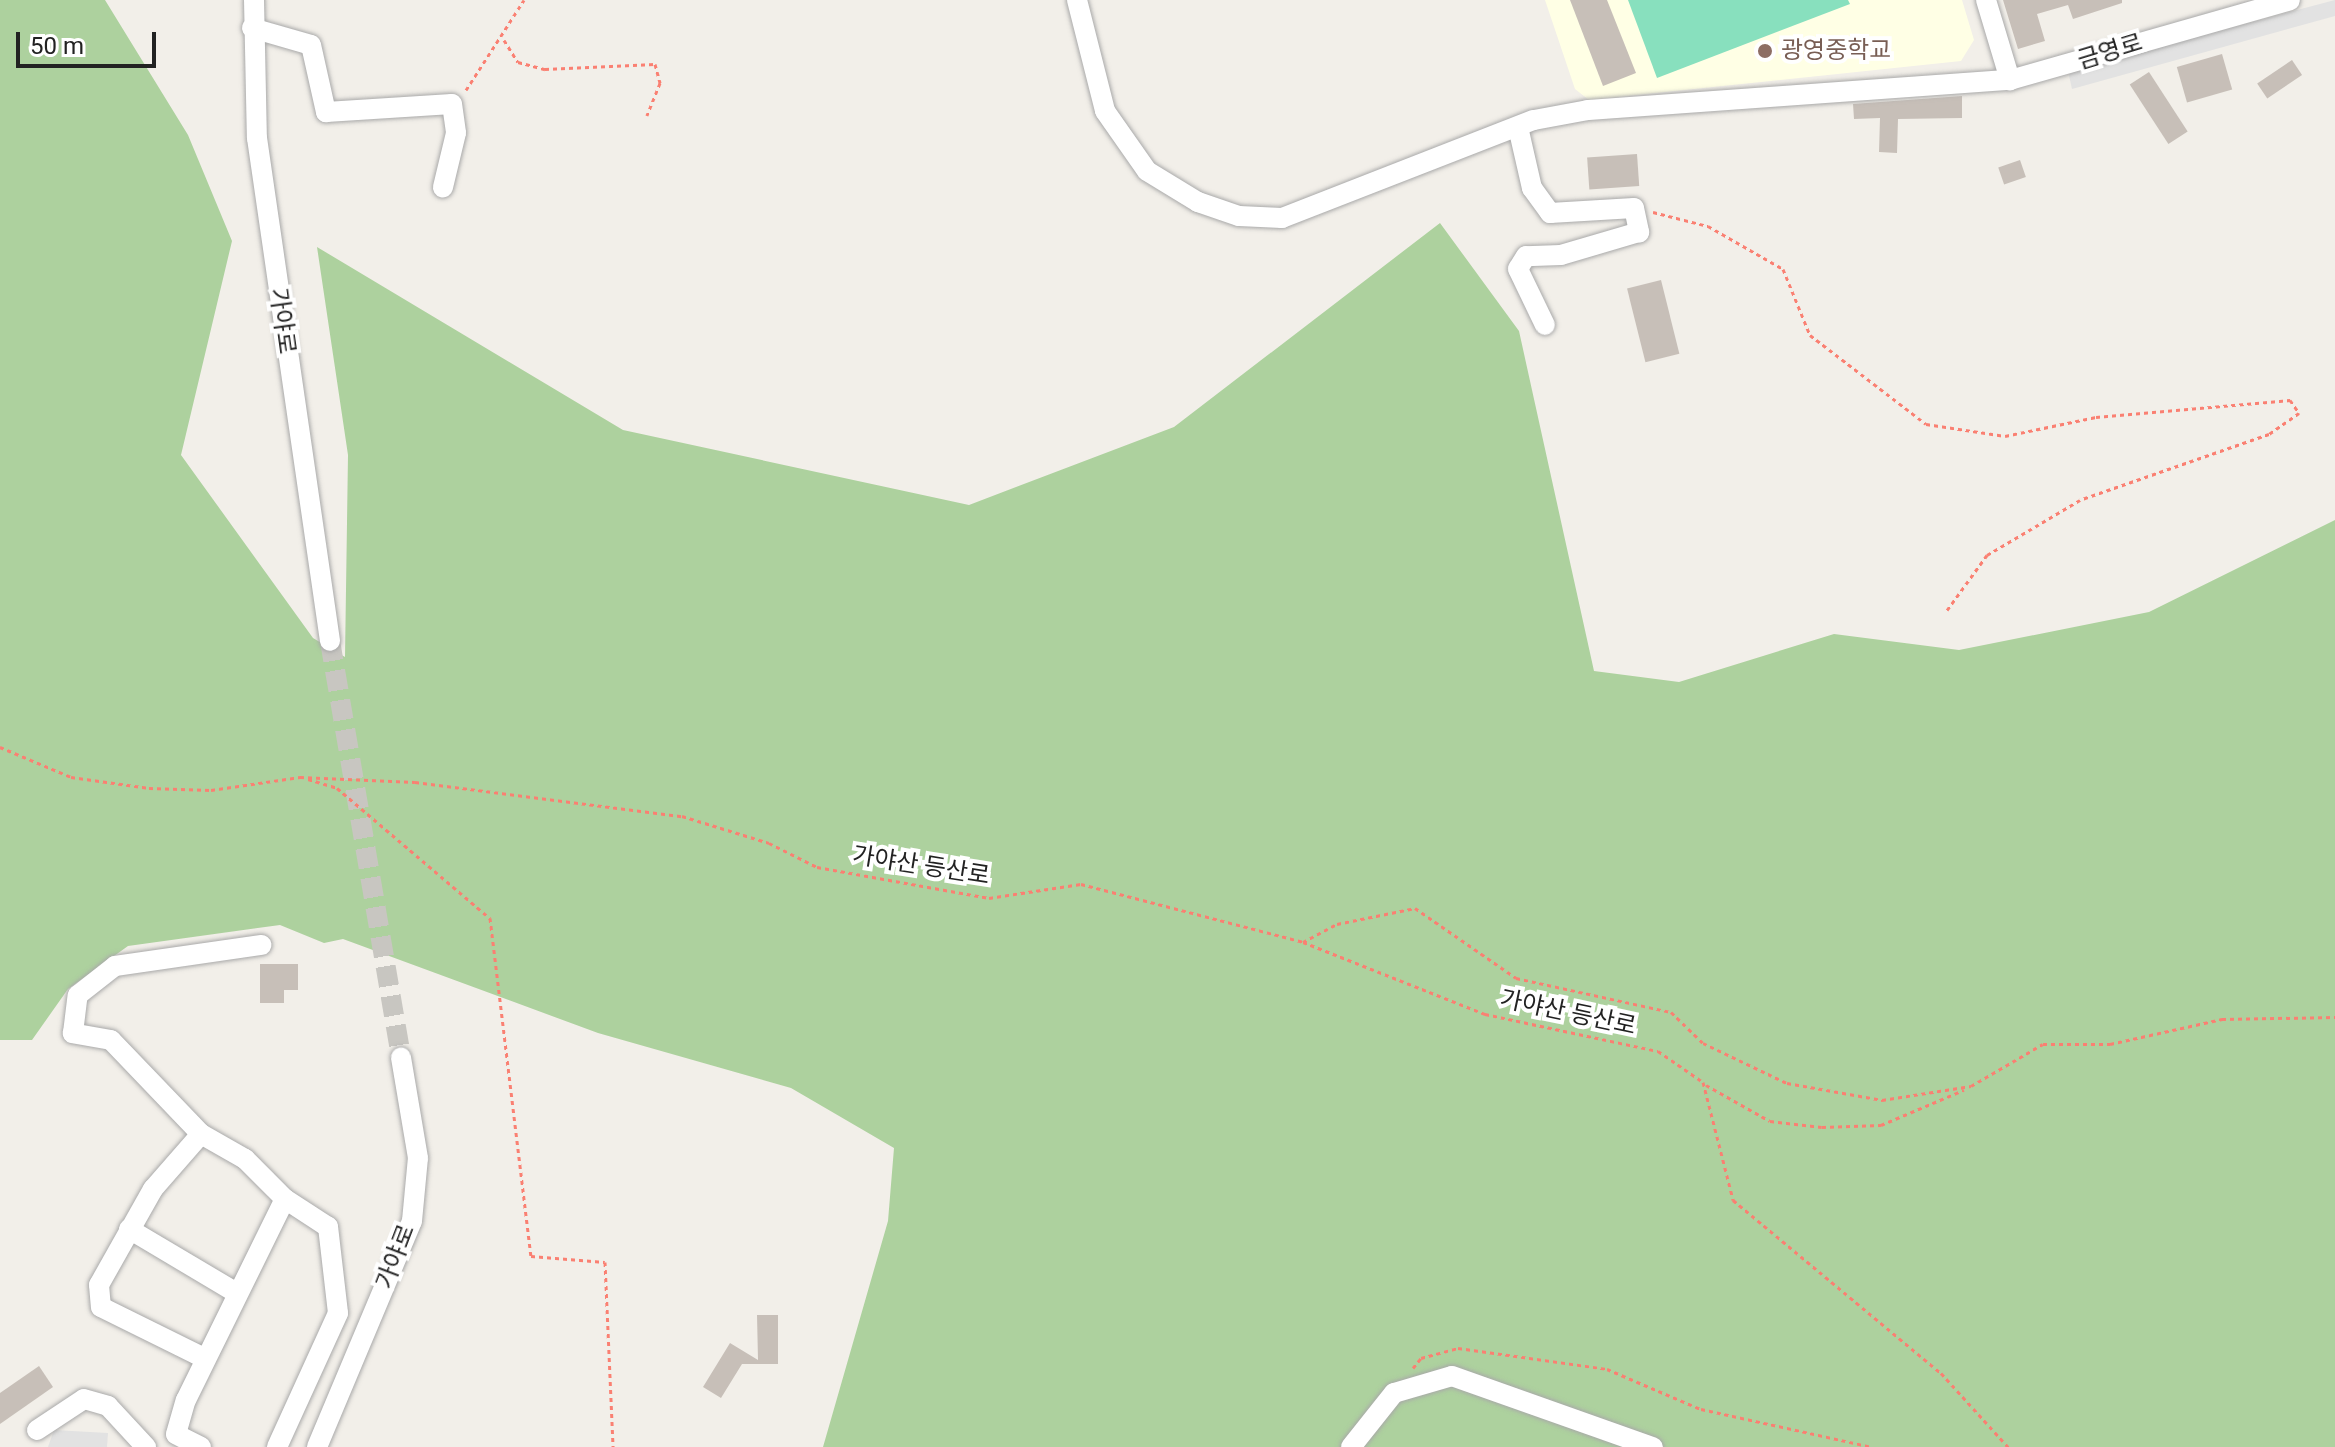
<!DOCTYPE html>
<meta charset="utf-8">
<style>
body{margin:0}
#map{position:relative;width:2335px;height:1447px;overflow:hidden;background:#f2efe9;font-family:Roboto,"Noto Sans KR",sans-serif}
div>[style]{position:absolute}
[style*='--x']{left:calc(var(--x)*1px);top:calc(var(--y)*1px);width:calc(var(--w)*1px);rotate:calc(var(--a)*1deg)}
.education>*{inset:0;background:#ffffe5}
.forest>*{inset:0;background:#add19e}
.pitch>*{inset:0;background:#88e0be}
.parking>*{inset:0;background:#e2e2e2}
.building>*{inset:0;background:#c7bfb8;transform-origin:0 0}
.minor-tunnel>*{height:20px;margin-top:-10px;transform-origin:0;background:repeating-linear-gradient(90deg,#c8c6c1 0 20px,transparent 0 30px)}
.path>*{height:3px;margin-top:-1.5px;transform-origin:0;background:repeating-linear-gradient(90deg,#fa8072 0 4px,transparent 0 8px)}
.roads{filter:drop-shadow(0 0 2px #a9a9a9) drop-shadow(0 0 2px #a9a9a9)}
.minor>*{height:20px;margin:-10px;padding:0 10px;transform-origin:10px;border-radius:10px;background:#fff}
.dots>*{width:22px;height:22px;translate:-50% -50%;box-sizing:border-box;border:4px solid #fff;border-radius:50%}
span{translate:-50% -50%;white-space:nowrap;text-align:center;line-height:1.15;-webkit-text-stroke:8px #fff;paint-order:stroke}
.education-label{font-size:24px;color:#785e54}
.left{translate:0 -50%;text-align:left}
.street-label{font-size:24px;color:#222}
.scale{position:absolute;left:16px;top:32px;width:140px;height:36px;box-sizing:border-box;border:4px solid #222;border-top:0;padding-left:10px;font-size:24px;line-height:28px;white-space:nowrap;color:#222;-webkit-text-stroke:6px #fff;paint-order:stroke}
</style>
<div id="map">
<div class="education">
<i style="clip-path:polygon(1545px 0,1962px 0,1974px 40px,1961px 61px,1589px 100px,1575px 89px)"></i>
</div>
<div class="forest">
<i style="clip-path:polygon(0 0,105px 0,188px 135px,232px 241px,181px 455px,313px 638px,345px 657px,348px 455px,317px 247px,623px 430px,969px 505px,1174px 427px,1440px 223px,1519px 331px,1594px 671px,1679px 682px,1834px 634px,1959px 650px,2149px 612px,2335px 520px,2335px 1447px,823px 1447px,888px 1221px,894px 1148px,791px 1088px,598px 1033px,343px 939px,324px 943px,280px 925px,128px 946px,68px 989px,32px 1040px,0 1040px)"></i>
</div>
<div class="pitch">
<i style="clip-path:polygon(1628px 0,1848px 0,1850px 4px,1657px 78px)"></i>
</div>
<div class="parking">
<i style="clip-path:polygon(2335px 0,2335px 16px,2072px 89px,2068px 71px)"></i>
<i style="clip-path:polygon(54px 1430px,108px 1433px,107px 1447px,48px 1447px)"></i>
</div>
<div class="building">
<i style="clip-path:polygon(1570px 0,1607px 0,1636px 73px,1603px 86px)"></i>
<i style="clip-path:polygon(2003px 0,2122px 0,2122px 3px,2073px 19px,2068px 5px,2037px 14px,2045px 41px,2018px 49px)"></i>
<i style="left:2222px;top:54px;width:37px;height:47px;rotate:74deg"></i>
<i style="left:2292px;top:60px;width:18px;height:42px;rotate:56deg"></i>
<i style="left:2149px;top:72px;width:71px;height:23px;rotate:57deg"></i>
<i style="clip-path:polygon(1962px 96px,1962px 118px,1898px 119px,1897px 153px,1879px 152px,1880px 118px,1854px 119px,1853px 104px)"></i>
<i style="left:1637px;top:154px;width:32px;height:50px;rotate:86deg"></i>
<i style="left:2020px;top:160px;width:18px;height:23px;rotate:71deg"></i>
<i style="left:1661px;top:280px;width:76px;height:35px;rotate:76deg"></i>
<i style="clip-path:polygon(260px 964px,298px 964px,298px 990px,284px 990px,284px 1003px,260px 1003px)"></i>
<i style="clip-path:polygon(757px 1315px,778px 1315px,778px 1364px,742px 1364px,721px 1398px,703px 1387px,730px 1343px,758px 1360px)"></i>
<i style="clip-path:polygon(39px 1366px,53px 1387px,0 1424px,0 1393px)"></i>
</div>
<div class="minor-tunnel">
<i style="--x:330;--y:641;--w:422;--a:80.3"></i>
</div>
<div class="path">
<i style="--x:504;--y:40;--w:26;--a:58"></i>
<i style="--x:518;--y:62;--w:28;--a:15"></i>
<i style="--x:545;--y:69;--w:110;--a:-2.6"></i>
<i style="--x:655;--y:64;--w:20;--a:75"></i>
<i style="--x:660;--y:83;--w:35;--a:112"></i>
<i style="--x:466;--y:90;--w:107;--a:-57.2"></i>
<i style="--x:1653;--y:212;--w:57;--a:14.3"></i>
<i style="--x:1708;--y:226;--w:86;--a:29.8"></i>
<i style="--x:1783;--y:269;--w:71;--a:67.8"></i>
<i style="--x:1810;--y:335;--w:146;--a:37.5"></i>
<i style="--x:1926;--y:424;--w:80;--a:8.6"></i>
<i style="--x:2005;--y:436;--w:93;--a:-11.8"></i>
<i style="--x:2096;--y:417;--w:195;--a:-5"></i>
<i style="--x:2290;--y:400;--w:16;--a:55"></i>
<i style="--x:2299;--y:413;--w:37;--a:145"></i>
<i style="--x:2269;--y:434;--w:200;--a:160.8"></i>
<i style="--x:2080;--y:500;--w:108;--a:149.4"></i>
<i style="--x:1987;--y:555;--w:68;--a:126"></i>
<i style="--x:0;--y:747;--w:77;--a:22.9"></i>
<i style="--x:71;--y:777;--w:79;--a:8"></i>
<i style="--x:149;--y:788;--w:62;--a:1.8"></i>
<i style="--x:211;--y:790;--w:90;--a:-8.3"></i>
<i style="--x:300;--y:777;--w:115;--a:2.5"></i>
<i style="--x:415;--y:782;--w:269;--a:7.3"></i>
<i style="--x:682;--y:816;--w:91;--a:17.2"></i>
<i style="--x:769;--y:843;--w:54;--a:26.6"></i>
<i style="--x:817;--y:867;--w:175;--a:10.2"></i>
<i style="--x:989;--y:898;--w:93;--a:-8.7"></i>
<i style="--x:1081;--y:884;--w:229;--a:14.6"></i>
<i style="--x:1303;--y:942;--w:196;--a:21.6"></i>
<i style="--x:1485;--y:1014;--w:177;--a:12.1"></i>
<i style="--x:1658;--y:1051;--w:55;--a:34.6"></i>
<i style="--x:1703;--y:1082;--w:122;--a:75.7"></i>
<i style="--x:1733;--y:1200;--w:271;--a:39.8"></i>
<i style="--x:1941;--y:1373;--w:100;--a:47.8"></i>
<i style="--x:308;--y:779;--w:30;--a:17"></i>
<i style="--x:337;--y:788;--w:201;--a:40.4"></i>
<i style="--x:490;--y:918;--w:340;--a:83.1"></i>
<i style="--x:531;--y:1256;--w:74;--a:4.6"></i>
<i style="--x:605;--y:1262;--w:185;--a:87.5"></i>
<i style="--x:1303;--y:942;--w:38;--a:-28"></i>
<i style="--x:1337;--y:924;--w:80;--a:-11.6"></i>
<i style="--x:1415;--y:908;--w:123;--a:34.7"></i>
<i style="--x:1516;--y:978;--w:159;--a:12.4"></i>
<i style="--x:1671;--y:1012;--w:45;--a:44.1"></i>
<i style="--x:1703;--y:1043;--w:93;--a:25.5"></i>
<i style="--x:1787;--y:1083;--w:97;--a:10.1"></i>
<i style="--x:1882;--y:1100;--w:90;--a:-8.9"></i>
<i style="--x:1706;--y:1085;--w:73;--a:29.4"></i>
<i style="--x:1770;--y:1121;--w:52;--a:6.6"></i>
<i style="--x:1822;--y:1127;--w:59;--a:-1.9"></i>
<i style="--x:1881;--y:1125;--w:90;--a:-22.9"></i>
<i style="--x:1971;--y:1086;--w:83;--a:-30.3"></i>
<i style="--x:2043;--y:1044;--w:67;--a:0"></i>
<i style="--x:2110;--y:1044;--w:115;--a:-12.6"></i>
<i style="--x:2222;--y:1019;--w:113;--a:-1"></i>
<i style="--x:1413;--y:1368;--w:13;--a:-51"></i>
<i style="--x:1421;--y:1358;--w:38;--a:-15"></i>
<i style="--x:1458;--y:1348;--w:150;--a:8"></i>
<i style="--x:1607;--y:1369;--w:102;--a:23.1"></i>
<i style="--x:1701;--y:1409;--w:176;--a:12.5"></i>
</div>
<div class="roads">
<div class="minor">
<i style="--x:254;--y:0;--w:138;--a:88.8"></i>
<i style="--x:257;--y:138;--w:508;--a:81.74"></i>
<i style="--x:1077;--y:0;--w:114;--a:75.8"></i>
<i style="--x:1105;--y:111;--w:73;--a:55"></i>
<i style="--x:1147;--y:171;--w:60;--a:31.3"></i>
<i style="--x:1198;--y:202;--w:43;--a:18.9"></i>
<i style="--x:1239;--y:216;--w:43;--a:2.7"></i>
<i style="--x:1282;--y:218;--w:270;--a:-21.3"></i>
<i style="--x:1534;--y:120;--w:55;--a:-10.5"></i>
<i style="--x:1588;--y:110;--w:423;--a:-4.1"></i>
<i style="--x:2010;--y:80;--w:291;--a:-15.9"></i>
<i style="--x:1986;--y:0;--w:84;--a:73.3"></i>
<i style="--x:252;--y:28;--w:61;--a:16.1"></i>
<i style="--x:311;--y:45;--w:69;--a:77.4"></i>
<i style="--x:326;--y:112;--w:126;--a:-3.6"></i>
<i style="--x:452;--y:104;--w:29;--a:82"></i>
<i style="--x:456;--y:133;--w:56;--a:103.5"></i>
<i style="--x:1518;--y:127;--w:63;--a:77.1"></i>
<i style="--x:1532;--y:188;--w:31;--a:54"></i>
<i style="--x:1550;--y:213;--w:84;--a:-3.4"></i>
<i style="--x:1634;--y:208;--w:25;--a:78"></i>
<i style="--x:1639;--y:232;--w:81;--a:163.6"></i>
<i style="--x:1561;--y:255;--w:35;--a:178"></i>
<i style="--x:1526;--y:256;--w:15;--a:122"></i>
<i style="--x:1518;--y:269;--w:62;--a:64.3"></i>
<i style="--x:201;--y:1134;--w:73;--a:131.1"></i>
<i style="--x:153;--y:1189;--w:110;--a:119.4"></i>
<i style="--x:99;--y:1285;--w:22;--a:85"></i>
<i style="--x:101;--y:1307;--w:115;--a:26.3"></i>
<i style="--x:129;--y:1229;--w:126;--a:30.7"></i>
<i style="--x:37;--y:1430;--w:56;--a:-33.4"></i>
<i style="--x:84;--y:1399;--w:25;--a:16"></i>
<i style="--x:108;--y:1406;--w:56;--a:47.2"></i>
<i style="--x:201;--y:1447;--w:28;--a:-153"></i>
<i style="--x:176;--y:1434;--w:35;--a:-74"></i>
<i style="--x:186;--y:1400;--w:224;--a:-63.8"></i>
<i style="--x:285;--y:1199;--w:57;--a:-135"></i>
<i style="--x:245;--y:1159;--w:51;--a:-150.4"></i>
<i style="--x:201;--y:1134;--w:130;--a:-133.8"></i>
<i style="--x:111;--y:1040;--w:39;--a:-170"></i>
<i style="--x:73;--y:1033;--w:38;--a:-83"></i>
<i style="--x:78;--y:995;--w:47;--a:-38.1"></i>
<i style="--x:115;--y:966;--w:148;--a:-8.2"></i>
<i style="--x:277;--y:1447;--w:147;--a:-65.5"></i>
<i style="--x:338;--y:1313;--w:87;--a:-96.6"></i>
<i style="--x:328;--y:1227;--w:51;--a:-146.9"></i>
<i style="--x:317;--y:1447;--w:245;--a:-67.2"></i>
<i style="--x:412;--y:1221;--w:63;--a:-84.6"></i>
<i style="--x:418;--y:1158;--w:102;--a:-99.6"></i>
<i style="--x:1351;--y:1447;--w:69;--a:-51.5"></i>
<i style="--x:1394;--y:1393;--w:60;--a:-16.3"></i>
<i style="--x:1452;--y:1376;--w:213;--a:19.5"></i>
</div>
</div>
<div class="dots">
<i style="left:1765px;top:51px;background:#8d6e63"></i>
</div>
<div class="education-label">
<span class="left" style="left:1781px;top:51px">광영중학교</span>
</div>
<div class="street-label">
<span style="left:2110px;top:52px;rotate:-17deg">금영로</span>
<span style="left:282px;top:321px;rotate:82deg">가야로</span>
<span style="left:921px;top:866px;rotate:9deg">가야산 등산로</span>
<span style="left:1568px;top:1013px;rotate:12deg">가야산 등산로</span>
<span style="left:396px;top:1257px;rotate:-69deg">가야로</span>
</div>
<div class="scale">50 m</div>
</div>
